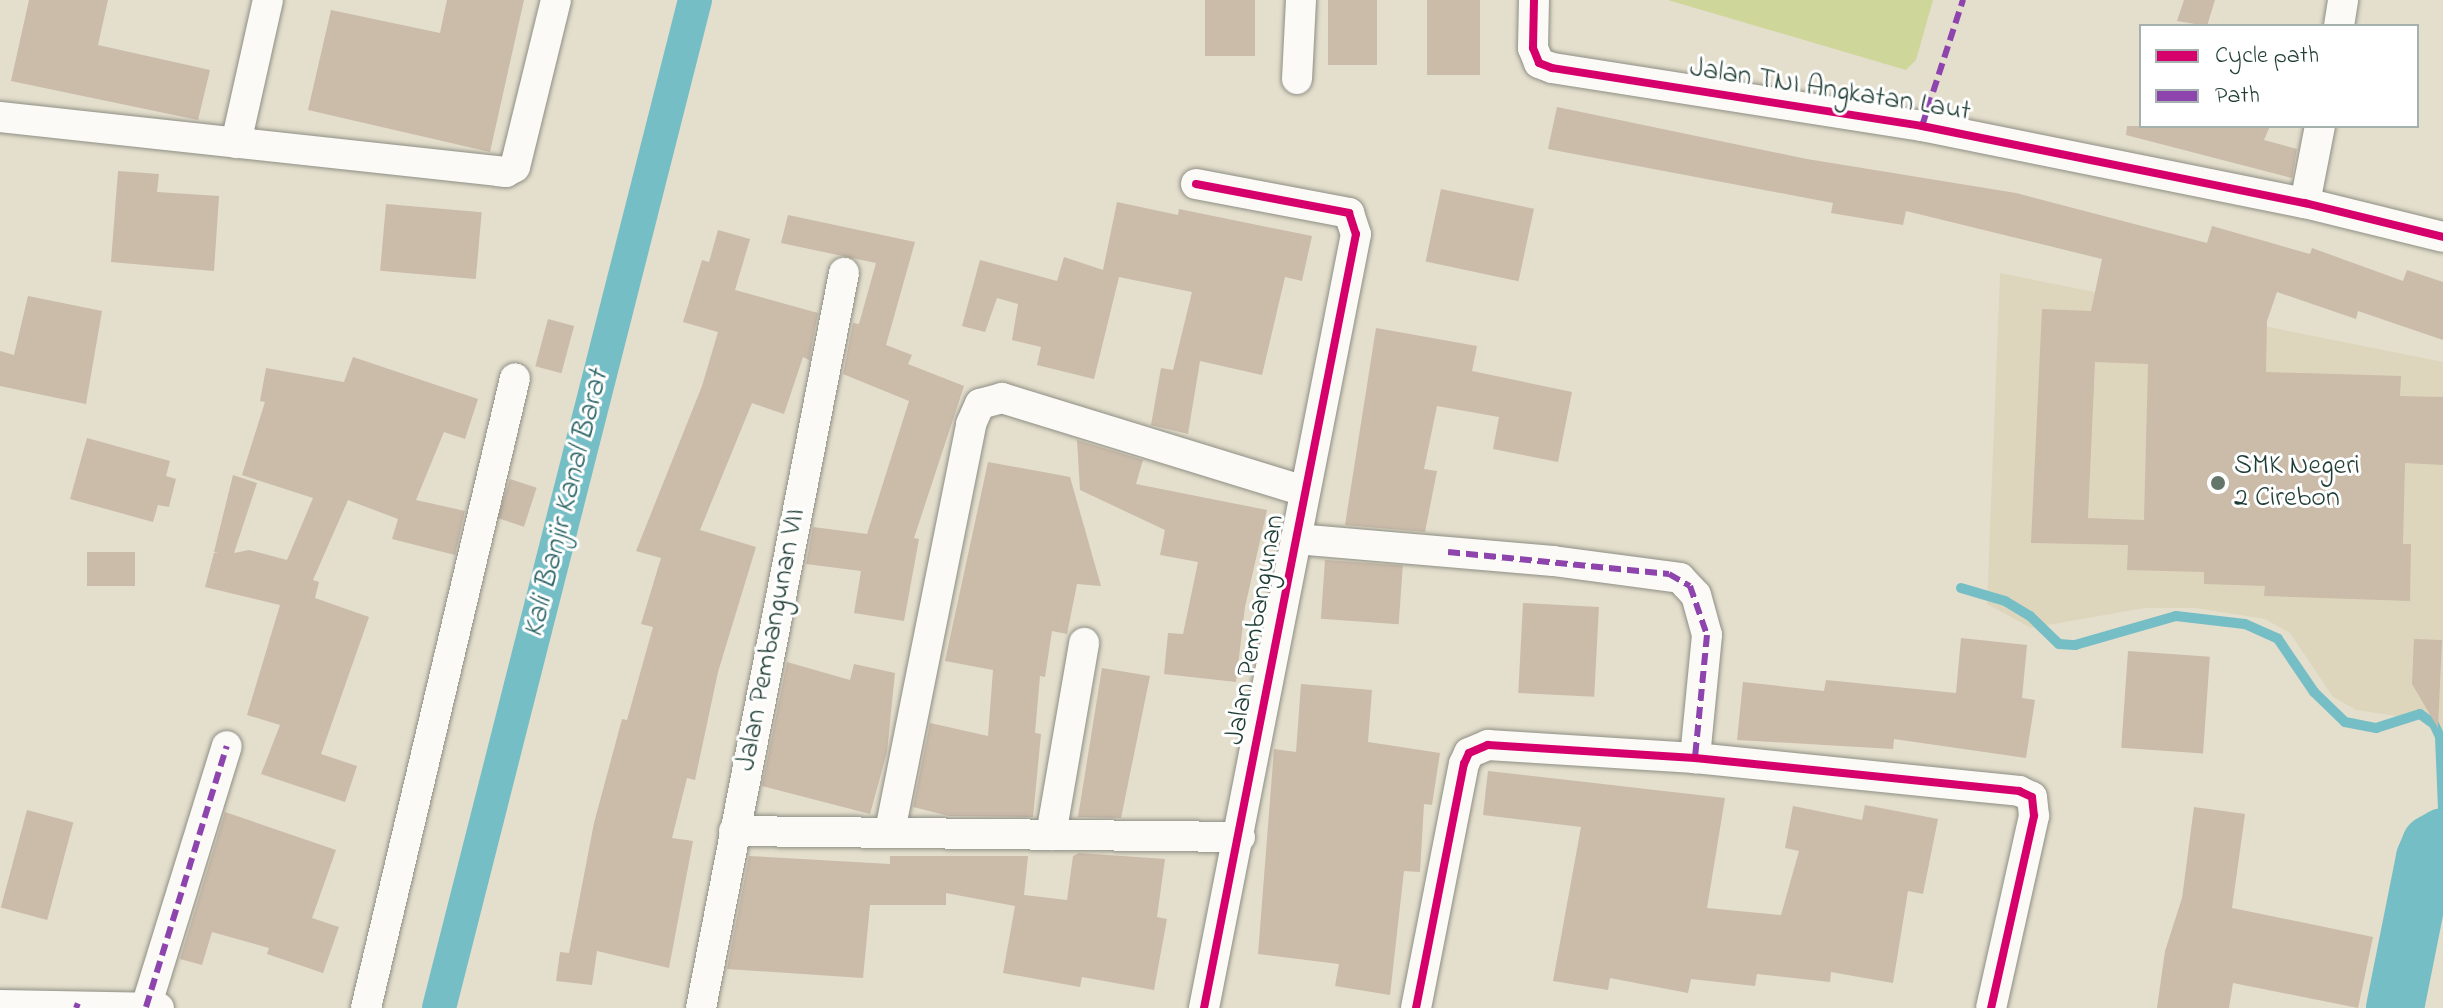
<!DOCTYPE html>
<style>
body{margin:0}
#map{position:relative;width:2443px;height:1008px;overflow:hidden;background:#e4decc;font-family:"Indie Flower",sans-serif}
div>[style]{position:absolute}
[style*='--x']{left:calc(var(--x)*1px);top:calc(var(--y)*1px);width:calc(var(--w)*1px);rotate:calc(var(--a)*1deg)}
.built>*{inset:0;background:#ded6bc}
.green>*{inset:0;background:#cfd69a}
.stream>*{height:10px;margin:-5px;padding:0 5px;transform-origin:5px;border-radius:5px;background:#75bec5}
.canal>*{height:34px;margin:-17px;padding:0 17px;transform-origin:17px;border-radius:17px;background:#75bec5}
.river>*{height:58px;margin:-29px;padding:0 29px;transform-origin:29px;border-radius:29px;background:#75bec5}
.building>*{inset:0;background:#cbbba9;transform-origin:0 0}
.roads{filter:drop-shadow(0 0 2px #8d8f84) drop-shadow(0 0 2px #8d8f84)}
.street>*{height:30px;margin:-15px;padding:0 15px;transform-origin:15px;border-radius:15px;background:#fbfaf7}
.quiet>*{height:6px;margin-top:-3px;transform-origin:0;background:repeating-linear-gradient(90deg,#8e44ad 0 12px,transparent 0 18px)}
.cycleway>*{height:8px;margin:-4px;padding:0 4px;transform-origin:4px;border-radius:4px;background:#d6006c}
.dots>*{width:22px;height:22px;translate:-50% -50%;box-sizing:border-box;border:4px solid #fff;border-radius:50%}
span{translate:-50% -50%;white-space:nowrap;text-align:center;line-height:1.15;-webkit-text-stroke:6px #fff;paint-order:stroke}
.street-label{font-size:28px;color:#1f3d34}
.poi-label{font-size:28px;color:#1f3d34}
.left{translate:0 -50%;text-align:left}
.water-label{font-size:30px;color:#2c6566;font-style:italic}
.legend{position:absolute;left:2139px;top:24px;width:280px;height:104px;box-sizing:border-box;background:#fff;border:2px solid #a5b1ae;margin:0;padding:10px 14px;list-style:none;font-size:24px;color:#1f3d34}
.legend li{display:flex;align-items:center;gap:16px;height:40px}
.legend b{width:40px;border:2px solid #a5b1ae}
</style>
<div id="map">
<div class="built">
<i style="clip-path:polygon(2000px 273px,2443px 362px,2443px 735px,2437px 722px,2356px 710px,2333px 697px,2290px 633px,2265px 619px,2195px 608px,2145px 608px,2031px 628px,1987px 604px)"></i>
</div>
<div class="green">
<i style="clip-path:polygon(1668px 0,1933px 0,1916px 60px,1906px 70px)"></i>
</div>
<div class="stream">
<i style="--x:1961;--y:588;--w:46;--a:16.5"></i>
<i style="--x:2005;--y:601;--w:29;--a:31"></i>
<i style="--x:2030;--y:616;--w:40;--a:44"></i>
<i style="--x:2059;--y:644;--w:16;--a:4"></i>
<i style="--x:2075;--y:645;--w:105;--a:-16"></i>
<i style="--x:2176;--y:616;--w:69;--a:6.6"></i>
<i style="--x:2245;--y:624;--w:36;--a:24"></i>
<i style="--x:2278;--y:639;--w:64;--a:55.8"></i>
<i style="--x:2314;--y:692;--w:43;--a:44.1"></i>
<i style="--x:2345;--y:722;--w:32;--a:11"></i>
<i style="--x:2376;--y:728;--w:46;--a:-17.7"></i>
<i style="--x:2420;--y:714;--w:17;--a:36"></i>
<i style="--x:2434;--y:724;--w:14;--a:65"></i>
<i style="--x:2440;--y:737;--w:73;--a:87.6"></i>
</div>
<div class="canal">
<i style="--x:439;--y:1008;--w:1040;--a:-75.75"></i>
</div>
<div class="river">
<i style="--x:2395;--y:1008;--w:153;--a:-78.7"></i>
<i style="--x:2425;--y:858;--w:15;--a:-67"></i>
<i style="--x:2431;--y:844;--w:14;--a:-30"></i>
</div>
<div class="building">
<i style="clip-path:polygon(29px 0,108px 0,98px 45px,210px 70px,198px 120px,11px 81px)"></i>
<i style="clip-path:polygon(447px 0,524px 0,490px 152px,308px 110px,331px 10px,440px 33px)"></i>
<i style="left:1205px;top:0;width:50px;height:56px"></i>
<i style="left:1328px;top:0;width:49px;height:65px"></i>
<i style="left:1427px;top:0;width:53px;height:75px"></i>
<i style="clip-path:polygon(2184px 0,2215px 0,2207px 26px,2177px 21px)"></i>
<i style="clip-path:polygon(evenodd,1557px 107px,1807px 159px,2016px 193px,2207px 243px,2212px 226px,2310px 254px,2312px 248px,2403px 281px,2407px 270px,2443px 282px,2443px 340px,2358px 311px,2356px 319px,2277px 292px,2267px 321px,2266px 372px,2401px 376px,2400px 396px,2443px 397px,2443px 465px,2405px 463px,2403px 544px,2411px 544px,2410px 601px,2264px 596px,2265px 586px,2204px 584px,2204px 572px,2127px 570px,2128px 545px,2031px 543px,2042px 309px,2091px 311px,2102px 259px,1906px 211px,1903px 225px,1831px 213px,1833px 203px,1548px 149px,1557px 107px,2095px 362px,2148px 364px,2144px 520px,2088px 518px,2095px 362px)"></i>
<i style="clip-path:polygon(2127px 126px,2270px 126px,2264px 140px,2297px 149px,2292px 178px,2126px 135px)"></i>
<i style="clip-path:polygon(118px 171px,159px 174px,157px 192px,219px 196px,214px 271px,111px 262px)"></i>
<i style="left:1441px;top:189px;width:95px;height:74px;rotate:12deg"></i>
<i style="clip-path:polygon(1117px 202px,1178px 215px,1179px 209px,1312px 236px,1302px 281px,1285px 277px,1262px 375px,1200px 361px,1188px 434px,1151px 425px,1161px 368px,1173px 370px,1192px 292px,1119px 277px,1094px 379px,1037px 365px,1041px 347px,1012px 340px,1018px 304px,997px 298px,985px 332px,962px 326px,980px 260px,1057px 281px,1064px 257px,1103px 270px)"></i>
<i style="left:386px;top:204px;width:96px;height:67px;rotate:5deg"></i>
<i style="clip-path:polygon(788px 215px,915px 242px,886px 345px,912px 355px,908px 364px,964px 386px,914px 538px,919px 539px,904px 621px,854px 613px,861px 571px,806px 564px,813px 527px,867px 534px,909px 401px,843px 374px,853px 323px,859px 324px,876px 263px,781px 243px)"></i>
<i style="clip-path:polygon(718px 230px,750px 239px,735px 290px,818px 313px,809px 360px,803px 357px,784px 414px,752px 403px,700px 530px,756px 547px,718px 672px,695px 780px,687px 778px,672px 838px,693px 841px,669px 968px,597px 951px,592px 985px,556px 981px,560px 952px,569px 953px,594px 823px,622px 719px,627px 720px,653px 627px,641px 624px,661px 558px,636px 551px,702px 386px,718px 332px,683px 322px,702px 260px,709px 262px)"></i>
<i style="clip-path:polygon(28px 296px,102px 311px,86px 404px,0 386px,0 351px,14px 355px)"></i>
<i style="left:548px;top:319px;width:27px;height:49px;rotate:15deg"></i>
<i style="clip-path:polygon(1376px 328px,1477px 346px,1472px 371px,1572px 392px,1558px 462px,1493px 449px,1499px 417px,1437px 406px,1424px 469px,1437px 471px,1425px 532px,1345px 525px)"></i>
<i style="clip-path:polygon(353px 357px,478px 399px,465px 439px,444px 432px,416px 500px,465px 511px,455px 555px,392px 539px,398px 519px,348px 500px,313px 580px,319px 582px,315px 598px,369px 617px,321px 754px,357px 766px,345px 802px,261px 774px,280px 725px,247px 715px,280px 605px,205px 587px,214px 553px,218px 553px,214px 552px,233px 475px,257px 483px,234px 553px,249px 550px,287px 560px,313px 498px,242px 475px,265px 402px,260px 401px,266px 368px,344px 382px)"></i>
<i style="clip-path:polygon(87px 438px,170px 461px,166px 476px,176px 479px,169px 507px,158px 505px,153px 522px,70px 499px)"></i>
<i style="clip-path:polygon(1077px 440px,1143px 460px,1136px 484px,1267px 510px,1245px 607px,1236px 682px,1164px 674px,1168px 633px,1183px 634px,1198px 562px,1160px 555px,1165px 530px,1080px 490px)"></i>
<i style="clip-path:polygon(988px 462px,1070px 477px,1101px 586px,1077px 584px,1067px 634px,1052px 631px,1045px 677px,1040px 676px,1035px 733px,1041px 734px,1033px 817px,949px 816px,913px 807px,930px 723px,988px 736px,993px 670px,945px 661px)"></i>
<i style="left:510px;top:479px;width:28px;height:41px;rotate:18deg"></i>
<i style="left:87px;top:552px;width:48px;height:34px"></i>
<i style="left:1325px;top:560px;width:78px;height:59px;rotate:4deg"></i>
<i style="left:1523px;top:603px;width:76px;height:90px;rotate:3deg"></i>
<i style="clip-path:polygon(1961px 638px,2027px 645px,2022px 698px,2035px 700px,2026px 758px,1894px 739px,1893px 749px,1737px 740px,1743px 682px,1824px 691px,1826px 680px,1956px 693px)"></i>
<i style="clip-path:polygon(2414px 639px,2442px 640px,2438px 728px,2412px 684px)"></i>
<i style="left:2128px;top:651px;width:82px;height:97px;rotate:4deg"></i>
<i style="clip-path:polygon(787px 662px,850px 680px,854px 664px,895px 673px,887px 752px,870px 814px,762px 786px)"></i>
<i style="clip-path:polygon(1102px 668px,1150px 676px,1121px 818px,1078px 817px)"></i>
<i style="clip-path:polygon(1301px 684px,1372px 690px,1368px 742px,1440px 753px,1432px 805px,1424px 804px,1420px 872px,1404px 871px,1390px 995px,1335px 986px,1339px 964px,1258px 954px,1274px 749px,1296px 752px)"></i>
<i style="clip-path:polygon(1488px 771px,1725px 798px,1707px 908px,1781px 915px,1799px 851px,1785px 848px,1793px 806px,1862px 820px,1865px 805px,1938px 819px,1923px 894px,1908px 891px,1893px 983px,1831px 972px,1830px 982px,1757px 974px,1755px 986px,1691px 979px,1688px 993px,1610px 978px,1608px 990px,1553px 981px,1581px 827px,1483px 815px)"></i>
<i style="clip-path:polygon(2194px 807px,2245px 814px,2232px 908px,2373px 937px,2358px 1008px,2233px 983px,2229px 1008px,2157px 1008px,2165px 951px,2182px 898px)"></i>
<i style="left:27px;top:810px;width:48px;height:101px;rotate:15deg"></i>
<i style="clip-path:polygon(225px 812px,336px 850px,312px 918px,339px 927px,323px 973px,267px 954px,269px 948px,212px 932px,202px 965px,180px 959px)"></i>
<i style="clip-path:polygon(1079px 853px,1165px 859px,1157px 917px,1167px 919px,1154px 990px,1082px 977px,1080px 987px,1003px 973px,1015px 906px,946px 893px,946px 905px,870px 905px,863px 978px,727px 969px,749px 856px,890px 864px,890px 856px,1028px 856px,1024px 895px,1067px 900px,1073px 856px)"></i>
</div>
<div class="roads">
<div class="street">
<i style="--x:1534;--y:0;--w:48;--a:91.2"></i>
<i style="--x:1533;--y:48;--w:16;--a:68"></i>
<i style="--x:1539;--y:63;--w:14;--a:21"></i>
<i style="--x:1552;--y:68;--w:375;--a:8.9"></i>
<i style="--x:1922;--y:126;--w:391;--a:11.4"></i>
<i style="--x:2305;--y:203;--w:142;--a:13.8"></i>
<i style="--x:2339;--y:26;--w:26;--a:-81"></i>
<i style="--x:1297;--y:79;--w:79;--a:-87.1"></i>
<i style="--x:0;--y:117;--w:509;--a:6.2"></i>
<i style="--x:506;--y:172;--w:10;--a:-29"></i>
<i style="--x:515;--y:167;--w:172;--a:-76.2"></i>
<i style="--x:236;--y:143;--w:147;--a:-77.4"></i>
<i style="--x:1196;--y:184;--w:156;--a:10.7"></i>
<i style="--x:1349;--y:213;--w:22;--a:72"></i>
<i style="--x:1356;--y:234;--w:789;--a:101.11"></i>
<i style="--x:2305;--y:203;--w:78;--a:-79"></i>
<i style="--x:1296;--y:539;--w:258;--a:4.9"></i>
<i style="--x:1553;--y:561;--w:128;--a:7.6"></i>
<i style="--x:1680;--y:578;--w:23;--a:47"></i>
<i style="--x:1696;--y:595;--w:41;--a:74.6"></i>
<i style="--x:1707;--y:635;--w:124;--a:95.6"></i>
<i style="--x:734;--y:831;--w:506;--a:0.68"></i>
<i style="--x:890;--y:831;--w:415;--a:-78.7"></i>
<i style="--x:971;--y:424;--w:22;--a:-66"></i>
<i style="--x:980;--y:404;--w:23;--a:-15"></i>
<i style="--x:1002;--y:398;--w:316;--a:17.1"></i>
<i style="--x:1051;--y:835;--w:195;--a:-80.2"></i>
<i style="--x:0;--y:1005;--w:159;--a:1.1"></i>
<i style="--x:146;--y:1007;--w:273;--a:-72.8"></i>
<i style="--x:366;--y:1008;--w:647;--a:-76.69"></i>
<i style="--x:701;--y:1008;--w:749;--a:-78.99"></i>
<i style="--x:1416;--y:1008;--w:249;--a:-78.9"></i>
<i style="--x:1464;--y:764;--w:12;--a:-66"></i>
<i style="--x:1469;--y:753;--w:21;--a:-23"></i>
<i style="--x:1488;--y:745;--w:207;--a:3.6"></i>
<i style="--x:1695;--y:758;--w:326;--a:5.8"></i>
<i style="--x:2019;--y:791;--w:14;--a:25"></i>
<i style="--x:2032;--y:797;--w:19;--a:84"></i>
<i style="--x:2034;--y:816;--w:197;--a:102.6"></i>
</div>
</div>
<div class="quiet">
<i style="--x:1922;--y:126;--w:133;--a:-72"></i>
<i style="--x:1448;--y:552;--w:222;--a:5.7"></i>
<i style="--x:1669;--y:574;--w:24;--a:30"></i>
<i style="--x:1690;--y:586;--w:52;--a:70.9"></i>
<i style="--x:1707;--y:635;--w:124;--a:95.6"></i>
<i style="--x:146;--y:1007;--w:273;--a:-72.8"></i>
<i style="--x:76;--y:1008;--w:5;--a:-68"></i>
</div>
<div class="cycleway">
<i style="--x:1534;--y:0;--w:48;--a:91.2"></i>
<i style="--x:1533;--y:48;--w:16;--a:68"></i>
<i style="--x:1539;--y:63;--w:14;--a:21"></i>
<i style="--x:1552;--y:68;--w:375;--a:8.9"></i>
<i style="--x:1922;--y:126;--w:391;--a:11.4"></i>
<i style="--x:2305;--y:203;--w:142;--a:13.8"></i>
<i style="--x:1196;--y:184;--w:156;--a:10.7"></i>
<i style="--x:1349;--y:213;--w:22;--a:72"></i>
<i style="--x:1356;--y:234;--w:789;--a:101.11"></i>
<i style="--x:1416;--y:1008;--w:249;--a:-78.9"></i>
<i style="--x:1464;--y:764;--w:12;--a:-66"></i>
<i style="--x:1469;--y:753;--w:21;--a:-23"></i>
<i style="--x:1488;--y:745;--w:207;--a:3.6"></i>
<i style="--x:1695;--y:758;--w:326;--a:5.8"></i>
<i style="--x:2019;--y:791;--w:14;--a:25"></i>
<i style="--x:2032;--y:797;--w:19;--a:84"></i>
<i style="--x:2034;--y:816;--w:197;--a:102.6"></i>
</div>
<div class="dots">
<i style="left:2218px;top:483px;background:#647569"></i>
</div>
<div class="street-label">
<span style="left:1830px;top:91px;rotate:9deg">Jalan TNI Angkatan Laut</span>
<span style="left:1256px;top:630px;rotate:-80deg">Jalan Pembangunan</span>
<span style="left:772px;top:640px;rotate:-79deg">Jalan Pembangunan VII</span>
</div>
<div class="poi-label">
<span class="left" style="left:2234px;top:483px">SMK Negeri<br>2 Cirebon</span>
</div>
<div class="water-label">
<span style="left:567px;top:504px;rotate:-76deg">Kali Banjir Kanal Barat</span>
</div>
<ul class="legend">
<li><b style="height:10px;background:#d6006c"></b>Cycle path</li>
<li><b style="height:10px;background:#8e44ad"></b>Path</li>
</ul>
</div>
